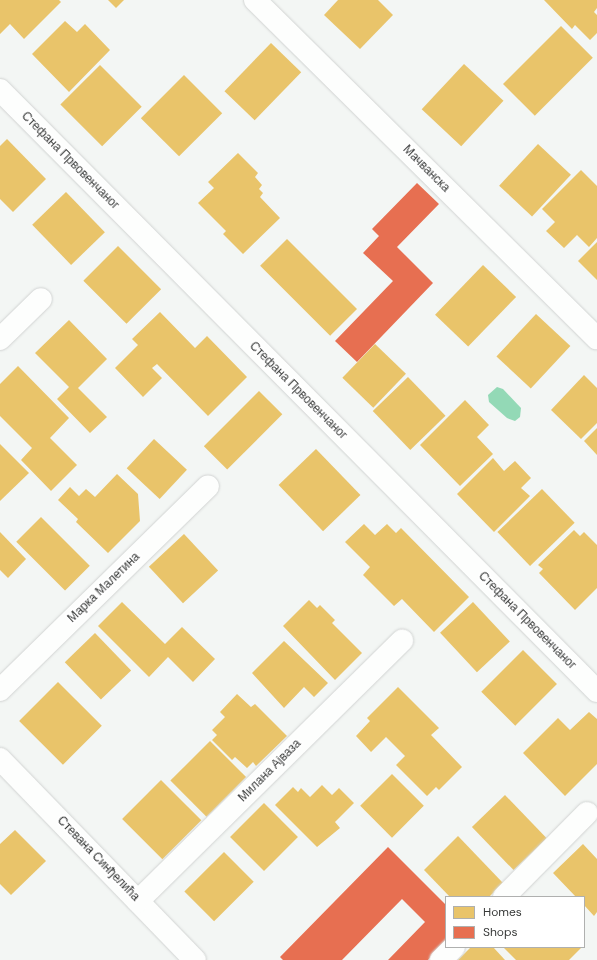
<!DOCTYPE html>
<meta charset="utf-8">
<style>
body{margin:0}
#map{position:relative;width:597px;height:960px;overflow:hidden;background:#f3f6f4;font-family:"DM Sans",sans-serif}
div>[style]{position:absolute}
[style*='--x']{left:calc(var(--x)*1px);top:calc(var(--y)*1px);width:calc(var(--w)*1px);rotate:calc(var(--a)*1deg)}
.water>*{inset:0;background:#93d9b6}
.homes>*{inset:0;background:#e9c46a;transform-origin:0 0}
.shops>*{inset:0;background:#e76f51}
.roads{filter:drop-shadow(0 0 1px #d1d3d2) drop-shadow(0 0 1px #d1d3d2)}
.street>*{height:22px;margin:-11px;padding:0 11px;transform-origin:11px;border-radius:11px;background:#fdfefd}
span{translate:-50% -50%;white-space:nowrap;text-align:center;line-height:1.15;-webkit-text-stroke:4px #fff;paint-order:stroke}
.street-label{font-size:12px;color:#373938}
.legend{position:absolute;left:445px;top:896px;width:140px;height:52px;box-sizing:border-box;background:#fff;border:1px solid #afb0af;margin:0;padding:5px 7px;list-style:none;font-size:12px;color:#373938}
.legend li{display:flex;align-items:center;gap:8px;height:20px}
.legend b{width:20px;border:1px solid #afb0af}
</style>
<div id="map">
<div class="water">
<i style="clip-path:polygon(497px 387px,503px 389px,521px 408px,520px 417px,515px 421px,507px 418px,489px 402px,488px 395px)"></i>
</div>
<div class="homes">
<i style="clip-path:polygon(0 0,59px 0,61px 2px,24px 39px,10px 24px,0 34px)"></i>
<i style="clip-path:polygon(108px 0,124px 0,116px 8px)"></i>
<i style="clip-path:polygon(338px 0,378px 0,393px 15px,360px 49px,324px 15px)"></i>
<i style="clip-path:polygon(544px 0,597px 0,597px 8px,594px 12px,597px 15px,597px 33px,590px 40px,575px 25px,572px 29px)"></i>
<i style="clip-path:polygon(65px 21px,77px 32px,85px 24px,110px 50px,69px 92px,32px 54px)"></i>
<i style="left:561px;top:26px;width:45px;height:82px;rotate:45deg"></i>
<i style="left:271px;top:43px;width:42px;height:67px;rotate:44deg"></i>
<i style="left:464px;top:64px;width:54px;height:62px;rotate:43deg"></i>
<i style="left:100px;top:65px;width:59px;height:56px;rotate:45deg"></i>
<i style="left:184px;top:75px;width:54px;height:61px;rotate:45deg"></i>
<i style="clip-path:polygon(7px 139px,46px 179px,13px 212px,0 199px,0 146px)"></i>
<i style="left:538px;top:144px;width:45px;height:57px;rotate:43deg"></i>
<i style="clip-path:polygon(238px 153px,258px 173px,255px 177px,262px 185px,259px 189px,263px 193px,260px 197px,280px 218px,243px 254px,223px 234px,226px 231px,198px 203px,214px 188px,208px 182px)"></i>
<i style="clip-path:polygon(581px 170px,597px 186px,597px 238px,589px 247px,577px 235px,564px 248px,546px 231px,555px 222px,542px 209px)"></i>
<i style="left:66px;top:192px;width:56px;height:47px;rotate:46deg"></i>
<i style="left:287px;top:239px;width:99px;height:38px;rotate:45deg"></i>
<i style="clip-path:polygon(597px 242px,597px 280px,578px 261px)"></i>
<i style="left:118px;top:246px;width:61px;height:49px;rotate:45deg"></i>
<i style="left:483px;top:265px;width:46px;height:69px;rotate:44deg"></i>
<i style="clip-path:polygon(160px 312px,195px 348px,207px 336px,247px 377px,208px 416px,157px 364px,152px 368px,162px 378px,143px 397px,115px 368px,138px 345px,132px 339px)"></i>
<i style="left:536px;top:314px;width:47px;height:58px;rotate:43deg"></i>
<i style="clip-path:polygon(69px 320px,107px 359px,78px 388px,107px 417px,90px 433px,57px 399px,69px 387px,35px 353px)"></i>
<i style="left:375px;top:344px;width:43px;height:47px;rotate:44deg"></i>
<i style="clip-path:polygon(18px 366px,69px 418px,50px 438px,77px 465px,51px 491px,21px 460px,32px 448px,0 416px,0 384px)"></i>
<i style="clip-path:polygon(584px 375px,597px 388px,597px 423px,581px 439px,551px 410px)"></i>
<i style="left:408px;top:377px;width:54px;height:49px;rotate:46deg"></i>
<i style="left:259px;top:391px;width:33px;height:78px;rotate:45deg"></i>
<i style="clip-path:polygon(465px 400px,489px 425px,477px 437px,493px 454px,460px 486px,420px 445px)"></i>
<i style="clip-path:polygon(597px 428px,597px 455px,584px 441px)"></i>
<i style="left:154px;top:439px;width:45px;height:40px;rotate:43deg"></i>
<i style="clip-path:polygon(0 444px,29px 473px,0 501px)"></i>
<i style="left:316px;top:449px;width:64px;height:52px;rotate:46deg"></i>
<i style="clip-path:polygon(493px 458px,504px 471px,515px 461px,531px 478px,521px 488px,530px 496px,494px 532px,457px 494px)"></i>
<i style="clip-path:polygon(117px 474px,138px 494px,140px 521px,108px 553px,76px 522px,78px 519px,58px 500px,70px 487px,79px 496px,86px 489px,95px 497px)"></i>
<i style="left:542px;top:489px;width:47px;height:62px;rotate:46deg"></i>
<i style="left:41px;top:517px;width:69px;height:35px;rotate:45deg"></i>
<i style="clip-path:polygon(364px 524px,375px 535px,387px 524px,396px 533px,401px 528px,469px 597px,434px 632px,402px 599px,394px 606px,363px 575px,370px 567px,345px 542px)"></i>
<i style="clip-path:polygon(574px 530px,580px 536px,584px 532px,597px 545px,597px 588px,575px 610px,539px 573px,543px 569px,538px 565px)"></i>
<i style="clip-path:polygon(0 532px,26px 559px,8px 578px,0 570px)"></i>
<i style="left:184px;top:534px;width:50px;height:48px;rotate:47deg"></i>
<i style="clip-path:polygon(309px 600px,317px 608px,320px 605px,335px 620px,332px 623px,362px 653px,335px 680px,283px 626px)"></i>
<i style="clip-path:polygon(122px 602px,165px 644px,182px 627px,215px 659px,193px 682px,168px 657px,149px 677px,98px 626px)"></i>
<i style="left:473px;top:602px;width:54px;height:45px;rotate:47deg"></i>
<i style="left:95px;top:633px;width:52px;height:42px;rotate:46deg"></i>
<i style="clip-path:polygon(284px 641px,328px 683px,314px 697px,304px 687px,284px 708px,252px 673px)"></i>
<i style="left:523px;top:650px;width:48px;height:59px;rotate:45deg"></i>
<i style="left:58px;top:682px;width:62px;height:55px;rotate:45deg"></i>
<i style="clip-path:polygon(398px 687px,439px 728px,431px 735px,462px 767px,439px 790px,436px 787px,427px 796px,396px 765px,405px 756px,386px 737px,371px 752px,356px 736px,370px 721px,367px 718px)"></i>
<i style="clip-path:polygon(237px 694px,251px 707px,255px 704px,287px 736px,256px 766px,253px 762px,247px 768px,235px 757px,232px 760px,212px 740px,217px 735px,212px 730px,225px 717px,220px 712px)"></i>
<i style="clip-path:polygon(589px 712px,597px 719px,597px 764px,565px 796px,523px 753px,558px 718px,570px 730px)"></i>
<i style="left:210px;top:741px;width:51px;height:56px;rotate:45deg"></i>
<i style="left:392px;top:774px;width:45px;height:45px;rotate:45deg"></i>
<i style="left:161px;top:780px;width:57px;height:55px;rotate:45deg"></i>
<i style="clip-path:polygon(322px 785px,332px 795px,339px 788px,354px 803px,335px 822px,340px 828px,317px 847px,275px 805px,293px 787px,298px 792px,301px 788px,310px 797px)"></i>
<i style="left:505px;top:795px;width:60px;height:46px;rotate:46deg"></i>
<i style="left:264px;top:803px;width:48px;height:48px;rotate:45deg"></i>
<i style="clip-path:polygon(15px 830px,46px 861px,11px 895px,0 884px,0 844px)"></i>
<i style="clip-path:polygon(458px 836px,503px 883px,489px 897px,450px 897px,424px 870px)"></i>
<i style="clip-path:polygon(583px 844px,597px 859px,597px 912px,594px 916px,584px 905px,584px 897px,576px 897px,553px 873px)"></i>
<i style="left:224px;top:852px;width:42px;height:56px;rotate:45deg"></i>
<i style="clip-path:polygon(471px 947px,493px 947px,505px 960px,458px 960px)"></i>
<i style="clip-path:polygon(503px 947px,582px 947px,569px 960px,516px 960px)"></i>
</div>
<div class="shops">
<i style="clip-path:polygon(417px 183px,439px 204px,397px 247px,433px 283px,357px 362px,335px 341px,393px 281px,363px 253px,379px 236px,372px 229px)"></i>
<i style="clip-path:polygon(388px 847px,446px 905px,446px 941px,428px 960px,388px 960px,425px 922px,402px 899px,342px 960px,283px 960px,280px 957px)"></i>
</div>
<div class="roads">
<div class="street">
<i style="--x:255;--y:0;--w:481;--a:44.7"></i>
<i style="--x:0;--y:90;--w:847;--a:45.19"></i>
<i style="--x:0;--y:339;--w:57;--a:-44.3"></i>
<i style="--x:0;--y:690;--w:291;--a:-44.4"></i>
<i style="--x:0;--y:759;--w:280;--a:45.9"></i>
<i style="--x:504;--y:897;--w:118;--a:-45.3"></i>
<i style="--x:138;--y:901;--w:371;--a:-44.6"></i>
<i style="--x:441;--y:960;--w:18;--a:-45"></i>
</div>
</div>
<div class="street-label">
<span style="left:70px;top:161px;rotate:45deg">Стефана Првовенчаног</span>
<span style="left:426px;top:169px;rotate:45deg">Мачванска</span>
<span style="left:298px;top:391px;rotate:45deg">Стефана Првовенчаног</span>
<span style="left:104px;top:588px;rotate:-44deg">Марка Малетина</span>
<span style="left:527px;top:621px;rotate:45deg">Стефана Првовенчаног</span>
<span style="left:270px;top:771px;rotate:-45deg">Милана Ајваза</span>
<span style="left:98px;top:859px;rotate:46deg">Стевана Синђелића</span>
</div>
<ul class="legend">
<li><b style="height:11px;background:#e9c46a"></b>Homes</li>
<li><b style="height:11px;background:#e76f51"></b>Shops</li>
</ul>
</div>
